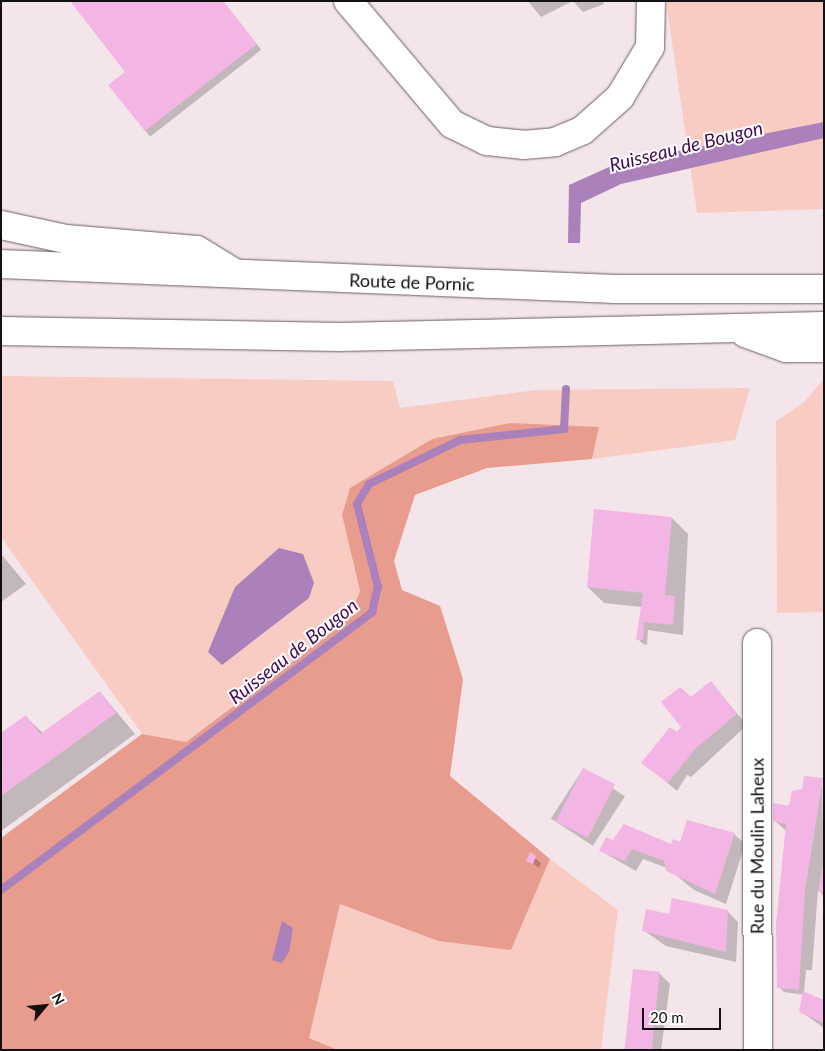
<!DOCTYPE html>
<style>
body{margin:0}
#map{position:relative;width:825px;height:1051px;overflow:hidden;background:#f3e5ea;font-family:Lato,sans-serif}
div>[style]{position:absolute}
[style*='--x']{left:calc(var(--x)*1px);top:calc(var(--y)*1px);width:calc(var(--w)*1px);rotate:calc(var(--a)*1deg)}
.green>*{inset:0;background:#f9ccc3}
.forest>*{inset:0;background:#e89c8e}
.water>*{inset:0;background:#aa81ba}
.shadow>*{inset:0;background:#0003;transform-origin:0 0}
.stream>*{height:8px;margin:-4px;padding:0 4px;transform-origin:4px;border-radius:4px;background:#aa81ba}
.building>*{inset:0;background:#f3b5e4;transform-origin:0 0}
.roads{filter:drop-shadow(0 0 1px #6b5f63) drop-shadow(0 0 1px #6b5f63)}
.minor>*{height:28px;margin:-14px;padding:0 14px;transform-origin:14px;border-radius:14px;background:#fff}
.highway>*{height:28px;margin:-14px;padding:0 14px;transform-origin:14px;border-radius:14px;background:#fff}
span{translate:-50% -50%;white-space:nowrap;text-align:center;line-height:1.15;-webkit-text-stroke:4px #fff;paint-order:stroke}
.street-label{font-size:18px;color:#140f11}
.water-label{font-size:19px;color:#420b52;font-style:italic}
.frame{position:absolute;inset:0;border:2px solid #140f11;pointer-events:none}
.north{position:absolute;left:20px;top:981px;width:50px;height:50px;-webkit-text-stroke:4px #fff;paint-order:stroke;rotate:62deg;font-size:14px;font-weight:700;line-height:20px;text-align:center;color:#140f11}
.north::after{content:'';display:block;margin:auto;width:18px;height:22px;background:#140f11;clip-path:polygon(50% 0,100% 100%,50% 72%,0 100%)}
.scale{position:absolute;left:642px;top:1008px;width:79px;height:22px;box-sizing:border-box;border:2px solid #140f11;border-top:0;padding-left:6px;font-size:15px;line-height:18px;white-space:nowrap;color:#140f11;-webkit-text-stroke:4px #fff;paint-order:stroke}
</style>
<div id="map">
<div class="green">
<i style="clip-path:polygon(666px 1px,824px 1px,824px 209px,697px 213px)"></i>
<i style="clip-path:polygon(1px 376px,393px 381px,400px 408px,537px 390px,750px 388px,735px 440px,592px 459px,599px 428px,432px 439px,350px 488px,342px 515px,360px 591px,348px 620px,186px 742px,142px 734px,1px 537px)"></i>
<i style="clip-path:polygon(824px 379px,824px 612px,777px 613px,776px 421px,803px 403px)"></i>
<i style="clip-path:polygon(550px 859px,618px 910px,601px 1050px,338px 1050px,309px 1038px,340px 904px,438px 941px,511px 950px)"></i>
</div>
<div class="forest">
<i style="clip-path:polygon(510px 423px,599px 427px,592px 459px,487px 468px,415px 495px,394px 561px,402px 590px,440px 606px,463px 679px,450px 776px,550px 859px,511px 950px,438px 941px,340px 904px,309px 1038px,338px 1050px,1px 1050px,1px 838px,142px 734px,186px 742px,348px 620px,360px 591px,342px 515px,350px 488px,432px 439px)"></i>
</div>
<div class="water">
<i style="clip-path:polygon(824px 122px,824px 138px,621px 184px,581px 203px,580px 243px,568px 243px,569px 185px,618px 163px)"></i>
<i style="clip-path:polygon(279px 548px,303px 554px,314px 583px,309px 598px,222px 665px,208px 652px,235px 587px)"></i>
<i style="clip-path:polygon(282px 921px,293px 928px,289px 952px,282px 963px,272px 960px)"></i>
</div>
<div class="shadow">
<i style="left:223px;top:1px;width:62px;height:141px;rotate:52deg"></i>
<i style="clip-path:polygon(528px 1px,573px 1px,541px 17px)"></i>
<i style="clip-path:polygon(573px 1px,603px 1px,604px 4px,583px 12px)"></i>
<i style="clip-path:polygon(672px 518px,688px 534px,683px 635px,648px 630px,647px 645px,643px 644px,638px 639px,642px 607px,604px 603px,588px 587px)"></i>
<i style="clip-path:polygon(1px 554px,26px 584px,1px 602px)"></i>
<i style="clip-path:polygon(711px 683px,747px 725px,691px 777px,687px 775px,677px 791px,643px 762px,683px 727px,691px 698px)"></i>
<i style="clip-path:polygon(100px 692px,135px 734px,1px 831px,1px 735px,26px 717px,43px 733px)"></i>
<i style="left:583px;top:769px;width:50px;height:59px;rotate:33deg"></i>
<i style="clip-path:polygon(822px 779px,824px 896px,818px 890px,812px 970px,806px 970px,804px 992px,824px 1001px,824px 1028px,800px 1011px,804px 995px,784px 992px,779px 987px,787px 832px,774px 820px,803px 791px)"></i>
<i style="clip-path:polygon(734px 834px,745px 844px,726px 904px,694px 890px,667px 868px,643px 859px,636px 871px,601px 851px,613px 842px,672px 846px)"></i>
<i style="clip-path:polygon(530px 854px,541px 863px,539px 868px,528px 860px)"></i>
<i style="clip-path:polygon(727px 911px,738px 922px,736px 962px,666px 946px,643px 930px,670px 915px)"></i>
<i style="clip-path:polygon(659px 973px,670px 984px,661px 1050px,625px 1050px)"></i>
</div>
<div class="stream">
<i style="--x:1;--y:890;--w:464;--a:-36.8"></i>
<i style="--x:372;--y:612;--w:26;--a:-77"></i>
<i style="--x:378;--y:587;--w:86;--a:-104.2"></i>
<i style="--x:357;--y:504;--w:23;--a:-59"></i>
<i style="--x:369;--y:484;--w:101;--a:-25.8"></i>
<i style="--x:460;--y:440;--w:105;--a:-6"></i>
<i style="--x:564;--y:429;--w:40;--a:-87.1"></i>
</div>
<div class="building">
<i style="clip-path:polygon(70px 1px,223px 1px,257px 44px,145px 131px,108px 85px,125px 72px)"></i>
<i style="clip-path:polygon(594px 509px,672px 517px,665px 595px,675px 596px,673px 625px,644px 622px,643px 640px,636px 640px,643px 593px,587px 587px)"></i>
<i style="clip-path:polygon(711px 681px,737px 714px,695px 749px,668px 783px,641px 763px,670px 727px,677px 732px,681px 727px,661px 702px,680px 687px,691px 697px)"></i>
<i style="clip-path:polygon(100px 691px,116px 713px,1px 796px,1px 733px,26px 715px,40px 734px)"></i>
<i style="left:583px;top:768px;width:36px;height:60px;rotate:27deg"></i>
<i style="clip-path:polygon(804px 776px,823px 778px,805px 891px,799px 990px,777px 988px,776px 924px,786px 824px,773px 821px,773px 803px,789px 806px,792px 791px,802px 789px)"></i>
<i style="clip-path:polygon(687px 820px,735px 833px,715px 894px,666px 871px,664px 861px,632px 849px,625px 861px,599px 851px,606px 837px,613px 840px,624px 824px,671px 844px,673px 839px,680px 842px)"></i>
<i style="clip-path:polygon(530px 852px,536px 856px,533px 864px,526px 861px)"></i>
<i style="clip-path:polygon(823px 862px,824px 862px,824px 893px,818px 892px)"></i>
<i style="clip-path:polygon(672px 898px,728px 910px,726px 952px,642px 931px,646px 909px,669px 914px)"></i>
<i style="left:633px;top:969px;width:27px;height:81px;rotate:6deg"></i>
<i style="clip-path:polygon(803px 991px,824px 1000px,824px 1023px,799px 1012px)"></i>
</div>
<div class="roads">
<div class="minor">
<i style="--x:348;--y:1;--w:161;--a:49.8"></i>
<i style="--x:452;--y:124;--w:39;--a:26"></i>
<i style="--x:487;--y:141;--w:36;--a:6"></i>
<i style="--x:523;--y:145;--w:32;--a:-5"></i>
<i style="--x:555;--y:142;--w:30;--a:-23"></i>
<i style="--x:583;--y:130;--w:50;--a:-41.7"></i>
<i style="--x:620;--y:97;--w:58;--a:-59"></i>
<i style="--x:650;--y:47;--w:46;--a:-88.8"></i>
<i style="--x:757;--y:643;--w:407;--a:89.9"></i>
</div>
<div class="highway">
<i style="--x:1;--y:225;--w:66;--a:12.2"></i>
<i style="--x:66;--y:239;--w:131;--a:4.8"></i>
<i style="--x:197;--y:250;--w:42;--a:31.4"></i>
<i style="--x:1;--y:264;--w:615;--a:2.33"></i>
<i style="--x:615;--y:289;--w:209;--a:0"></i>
<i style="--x:1;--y:331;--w:339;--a:1"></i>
<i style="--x:340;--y:337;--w:484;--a:-1.3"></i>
<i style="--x:745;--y:333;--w:44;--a:20.1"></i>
<i style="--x:786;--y:348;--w:38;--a:0"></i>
</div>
</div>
<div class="street-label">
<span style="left:412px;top:282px;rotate:2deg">Route de Pornic</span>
<span style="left:757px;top:846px;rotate:-90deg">Rue du Moulin Laheux</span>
</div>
<div class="water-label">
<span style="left:686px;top:146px;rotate:-14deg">Ruisseau de Bougon</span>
<span style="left:293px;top:651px;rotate:-38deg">Ruisseau de Bougon</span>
</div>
<div class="frame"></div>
<div class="north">N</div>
<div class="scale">20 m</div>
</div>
